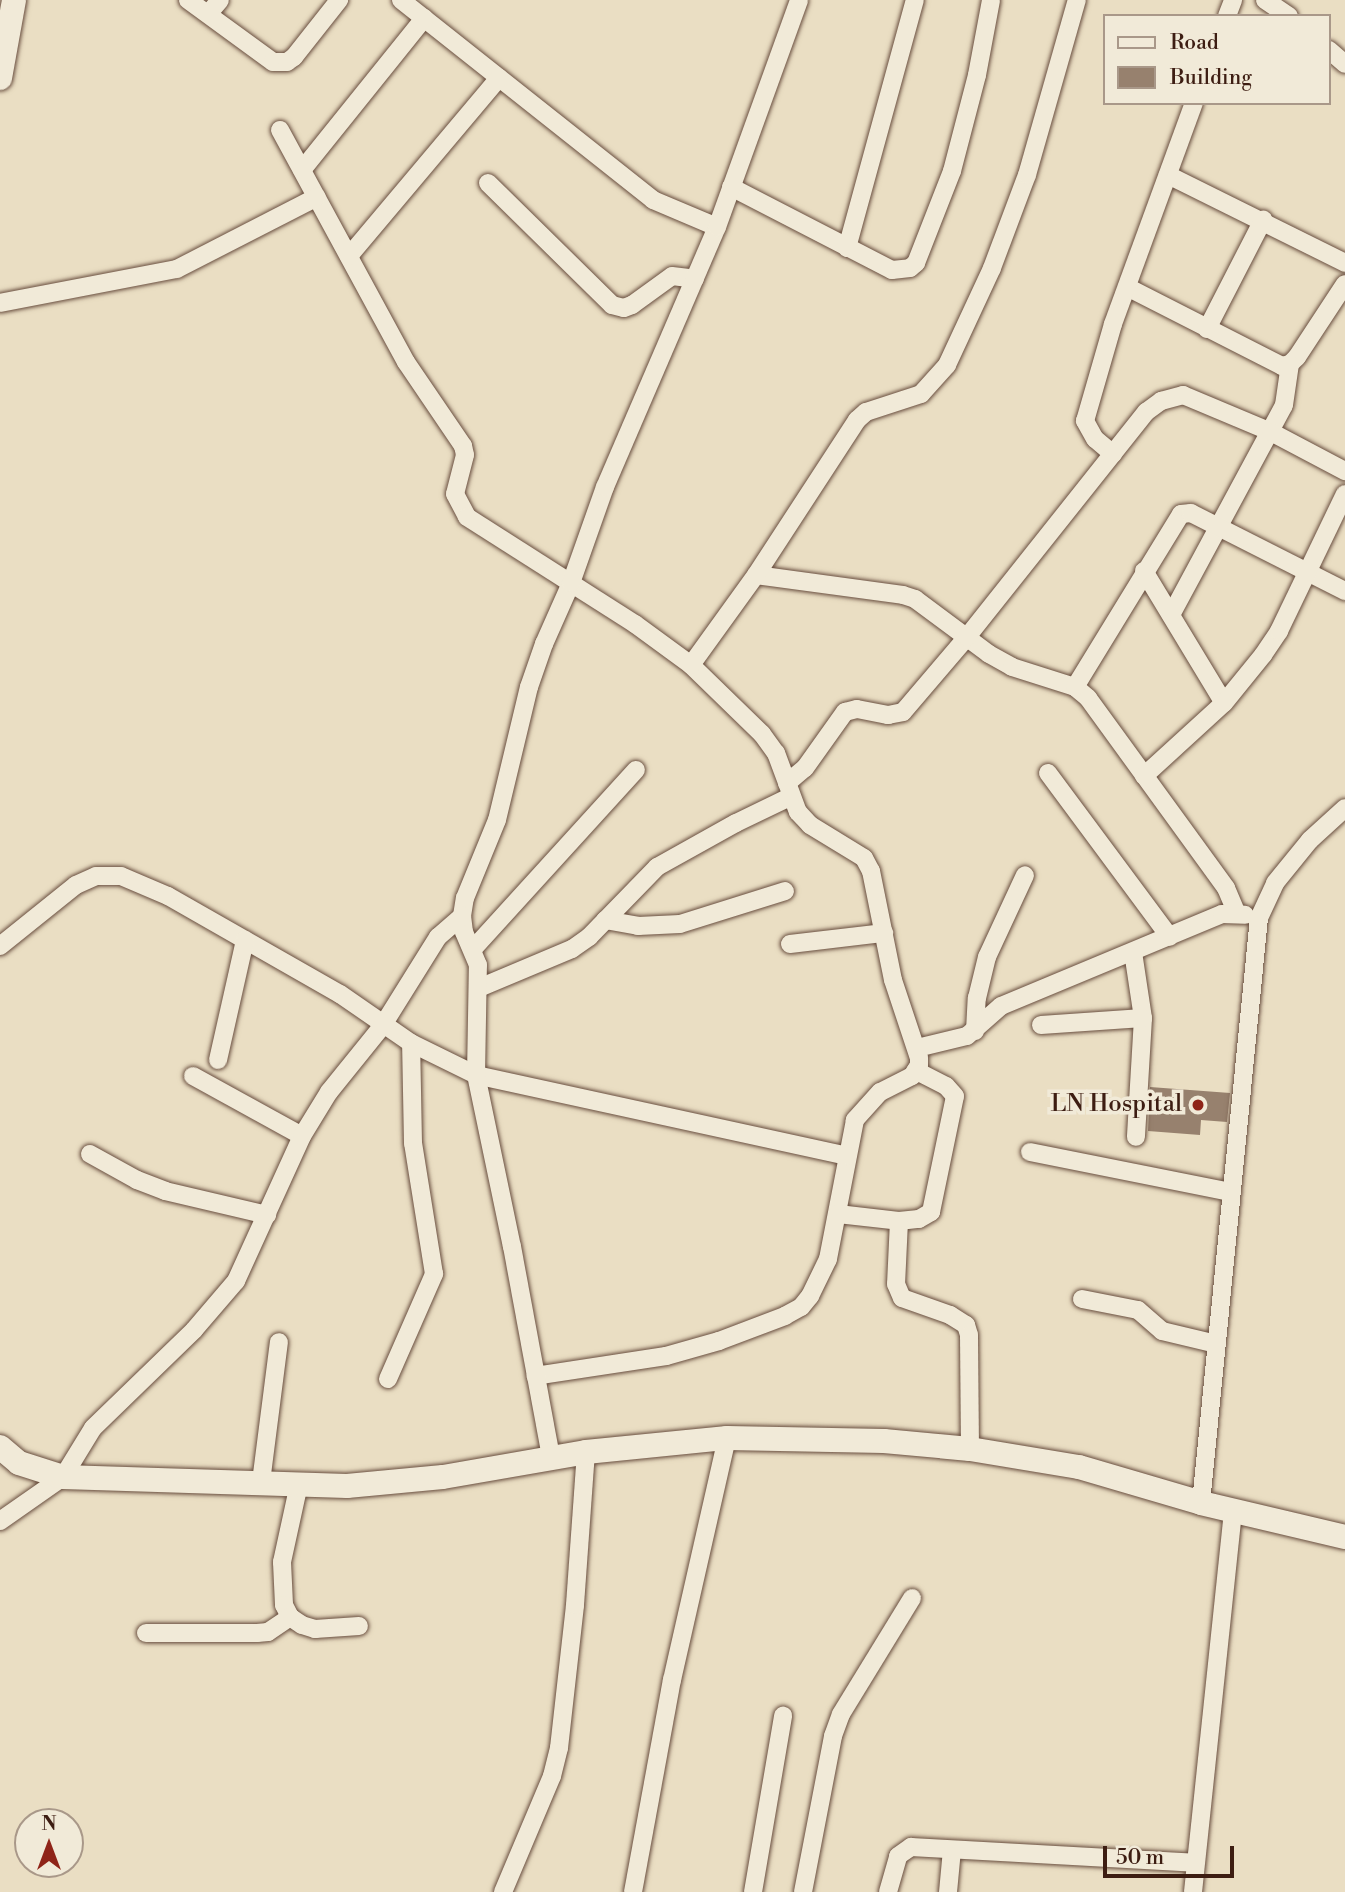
<!DOCTYPE html>
<style>
body{margin:0}
#map{position:relative;width:1345px;height:1892px;overflow:hidden;background:#eadec3;font-family:"Libre Bodoni",serif}
div>[style]{position:absolute}
[style*='--x']{left:calc(var(--x)*1px);top:calc(var(--y)*1px);width:calc(var(--w)*1px);rotate:calc(var(--a)*1deg)}
.building>*{inset:0;background:#97816e}
.roads{filter:drop-shadow(0 0 2px #684d3e) drop-shadow(0 0 2px #684d3e)}
.street>*{height:18px;margin:-9px;padding:0 9px;transform-origin:9px;border-radius:9px;background:#f1ead8}
.secondary>*{height:24px;margin:-12px;padding:0 12px;transform-origin:12px;border-radius:12px;background:#f1ead8}
.dots>*{width:19px;height:19px;translate:-50% -50%;box-sizing:border-box;border:4px solid #f1ead8;border-radius:50%}
span{translate:-50% -50%;white-space:nowrap;text-align:center;line-height:1.15;-webkit-text-stroke:7px #f1ead8;paint-order:stroke}
.poi-label{font-size:24px;color:#3d1d12}
.right{translate:-100% -50%;text-align:right}
.legend{position:absolute;left:1103px;top:14px;width:228px;height:91px;box-sizing:border-box;background:#f1ead8;border:2px solid #a99889;margin:0;padding:9px 12px;list-style:none;font-size:21px;color:#3d1d12}
.legend li{display:flex;align-items:center;gap:14px;height:35px}
.legend b{width:35px;border:2px solid #a99889}
.north{position:absolute;left:14px;top:1808px;width:70px;height:70px;box-sizing:border-box;background:#f1ead8;border:2px solid #a99889;border-radius:50%;rotate:0deg;font-size:19px;font-weight:700;line-height:28px;text-align:center;color:#3d1d12}
.north::after{content:'';display:block;margin:auto;width:24px;height:32px;background:#8f2418;clip-path:polygon(50% 0,100% 100%,50% 72%,0 100%)}
.scale{position:absolute;left:1103px;top:1846px;width:131px;height:32px;box-sizing:border-box;border:4px solid #3d1d12;border-top:0;padding-left:9px;font-size:21px;line-height:24px;white-space:nowrap;color:#3d1d12;-webkit-text-stroke:5px #f1ead8;paint-order:stroke}
</style>
<div id="map">
<div class="building">
<i style="clip-path:polygon(1150px 1087px,1230px 1093px,1227px 1122px,1201px 1120px,1200px 1135px,1148px 1131px)"></i>
</div>
<div class="roads">
<div class="street">
<i style="--x:188;--y:0;--w:105;--a:36.1"></i>
<i style="--x:273;--y:62;--w:14;--a:0"></i>
<i style="--x:287;--y:62;--w:9;--a:-36"></i>
<i style="--x:294;--y:57;--w:73;--a:-51.7"></i>
<i style="--x:401;--y:0;--w:322;--a:38.4"></i>
<i style="--x:653;--y:200;--w:69;--a:22.9"></i>
<i style="--x:1265;--y:0;--w:29;--a:34"></i>
<i style="--x:208;--y:14;--w:18;--a:-49"></i>
<i style="--x:1227;--y:16;--w:17;--a:-69"></i>
<i style="--x:1329;--y:50;--w:21;--a:41"></i>
<i style="--x:280;--y:130;--w:264;--a:61.5"></i>
<i style="--x:406;--y:362;--w:102;--a:55.8"></i>
<i style="--x:463;--y:446;--w:9;--a:77"></i>
<i style="--x:465;--y:455;--w:40;--a:104.4"></i>
<i style="--x:455;--y:494;--w:26;--a:62"></i>
<i style="--x:467;--y:517;--w:199;--a:32.5"></i>
<i style="--x:635;--y:624;--w:69;--a:36.2"></i>
<i style="--x:691;--y:665;--w:99;--a:44.2"></i>
<i style="--x:762;--y:734;--w:24;--a:54"></i>
<i style="--x:776;--y:753;--w:63;--a:69.6"></i>
<i style="--x:798;--y:812;--w:18;--a:47"></i>
<i style="--x:810;--y:825;--w:63;--a:31.4"></i>
<i style="--x:864;--y:858;--w:15;--a:62"></i>
<i style="--x:871;--y:871;--w:111;--a:78.6"></i>
<i style="--x:893;--y:980;--w:82;--a:71.6"></i>
<i style="--x:919;--y:1058;--w:7;--a:90"></i>
<i style="--x:919;--y:1065;--w:13;--a:122"></i>
<i style="--x:912;--y:1076;--w:36;--a:153"></i>
<i style="--x:880;--y:1092;--w:38;--a:132"></i>
<i style="--x:855;--y:1120;--w:142;--a:101"></i>
<i style="--x:828;--y:1259;--w:41;--a:115.9"></i>
<i style="--x:810;--y:1296;--w:14;--a:129"></i>
<i style="--x:801;--y:1307;--w:18;--a:151"></i>
<i style="--x:785;--y:1316;--w:71;--a:159.3"></i>
<i style="--x:719;--y:1341;--w:55;--a:164.2"></i>
<i style="--x:666;--y:1356;--w:132;--a:171.3"></i>
<i style="--x:302;--y:170;--w:195;--a:-51.2"></i>
<i style="--x:1168;--y:175;--w:198;--a:26.4"></i>
<i style="--x:488;--y:183;--w:174;--a:44.5"></i>
<i style="--x:612;--y:305;--w:12;--a:14"></i>
<i style="--x:624;--y:308;--w:9;--a:-21"></i>
<i style="--x:632;--y:305;--w:49;--a:-35.9"></i>
<i style="--x:672;--y:276;--w:23;--a:7"></i>
<i style="--x:731;--y:187;--w:181;--a:27.3"></i>
<i style="--x:892;--y:270;--w:18;--a:-6"></i>
<i style="--x:910;--y:268;--w:8;--a:-40"></i>
<i style="--x:916;--y:263;--w:99;--a:-68.6"></i>
<i style="--x:952;--y:171;--w:99;--a:-75.4"></i>
<i style="--x:977;--y:75;--w:76;--a:-79.4"></i>
<i style="--x:847;--y:248;--w:257;--a:-74.7"></i>
<i style="--x:349;--y:256;--w:233;--a:-49.9"></i>
<i style="--x:1127;--y:287;--w:174;--a:27"></i>
<i style="--x:1282;--y:366;--w:8;--a:-14"></i>
<i style="--x:1290;--y:364;--w:10;--a:-45"></i>
<i style="--x:1297;--y:357;--w:87;--a:-56.7"></i>
<i style="--x:0;--y:303;--w:180;--a:-10.9"></i>
<i style="--x:177;--y:269;--w:157;--a:-27.2"></i>
<i style="--x:1207;--y:329;--w:123;--a:-62.8"></i>
<i style="--x:1113;--y:454;--w:23;--a:-140"></i>
<i style="--x:1095;--y:439;--w:21;--a:-119"></i>
<i style="--x:1085;--y:421;--w:101;--a:-73.9"></i>
<i style="--x:1113;--y:324;--w:235;--a:-69.9"></i>
<i style="--x:1144;--y:571;--w:154;--a:58.8"></i>
<i style="--x:756;--y:575;--w:148;--a:7.7"></i>
<i style="--x:903;--y:595;--w:13;--a:18"></i>
<i style="--x:915;--y:599;--w:92;--a:36.6"></i>
<i style="--x:989;--y:654;--w:26;--a:29"></i>
<i style="--x:1012;--y:667;--w:66;--a:17.6"></i>
<i style="--x:1075;--y:687;--w:17;--a:40"></i>
<i style="--x:1088;--y:698;--w:235;--a:54"></i>
<i style="--x:1226;--y:888;--w:26;--a:67"></i>
<i style="--x:1171;--y:615;--w:238;--a:-61.7"></i>
<i style="--x:1284;--y:405;--w:41;--a:-81.7"></i>
<i style="--x:691;--y:665;--w:111;--a:-54.2"></i>
<i style="--x:756;--y:575;--w:185;--a:-56.9"></i>
<i style="--x:857;--y:420;--w:12;--a:-42"></i>
<i style="--x:866;--y:412;--w:58;--a:-18.1"></i>
<i style="--x:921;--y:394;--w:39;--a:-48"></i>
<i style="--x:947;--y:365;--w:107;--a:-65.1"></i>
<i style="--x:992;--y:268;--w:99;--a:-69.4"></i>
<i style="--x:1027;--y:175;--w:182;--a:-74.1"></i>
<i style="--x:1075;--y:687;--w:203;--a:-58.5"></i>
<i style="--x:1181;--y:514;--w:10;--a:-6"></i>
<i style="--x:1191;--y:513;--w:173;--a:26.9"></i>
<i style="--x:1048;--y:773;--w:204;--a:53.4"></i>
<i style="--x:1144;--y:776;--w:108;--a:-42.4"></i>
<i style="--x:1224;--y:703;--w:62;--a:-50.9"></i>
<i style="--x:1263;--y:655;--w:29;--a:-56"></i>
<i style="--x:1279;--y:631;--w:152;--a:-64.3"></i>
<i style="--x:787;--y:783;--w:23;--a:-40"></i>
<i style="--x:805;--y:768;--w:69;--a:-54.5"></i>
<i style="--x:845;--y:712;--w:12;--a:-14"></i>
<i style="--x:857;--y:709;--w:32;--a:11"></i>
<i style="--x:888;--y:715;--w:15;--a:-11"></i>
<i style="--x:903;--y:712;--w:99;--a:-49.5"></i>
<i style="--x:967;--y:637;--w:288;--a:-51.5"></i>
<i style="--x:1146;--y:412;--w:19;--a:-36"></i>
<i style="--x:1161;--y:401;--w:23;--a:-15"></i>
<i style="--x:1183;--y:395;--w:95;--a:22.8"></i>
<i style="--x:1271;--y:432;--w:84;--a:27.8"></i>
<i style="--x:605;--y:920;--w:34;--a:10"></i>
<i style="--x:638;--y:926;--w:42;--a:-2.7"></i>
<i style="--x:680;--y:924;--w:110;--a:-17.4"></i>
<i style="--x:790;--y:944;--w:95;--a:-6.7"></i>
<i style="--x:0;--y:946;--w:97;--a:-38.8"></i>
<i style="--x:76;--y:885;--w:22;--a:-24"></i>
<i style="--x:96;--y:876;--w:25;--a:0"></i>
<i style="--x:121;--y:876;--w:51;--a:23.1"></i>
<i style="--x:168;--y:896;--w:198;--a:29.7"></i>
<i style="--x:340;--y:994;--w:86;--a:34.6"></i>
<i style="--x:411;--y:1043;--w:72;--a:26.2"></i>
<i style="--x:476;--y:1075;--w:380;--a:12.3"></i>
<i style="--x:473;--y:949;--w:242;--a:-47.7"></i>
<i style="--x:1133;--y:952;--w:67;--a:81.4"></i>
<i style="--x:1143;--y:1018;--w:119;--a:93.4"></i>
<i style="--x:479;--y:988;--w:101;--a:-22.8"></i>
<i style="--x:572;--y:949;--w:21;--a:-35"></i>
<i style="--x:589;--y:937;--w:98;--a:-45.8"></i>
<i style="--x:657;--y:867;--w:90;--a:-29.1"></i>
<i style="--x:736;--y:823;--w:60;--a:-25.7"></i>
<i style="--x:1041;--y:1025;--w:102;--a:-3.9"></i>
<i style="--x:975;--y:1031;--w:33;--a:-87"></i>
<i style="--x:977;--y:998;--w:42;--a:-76.3"></i>
<i style="--x:987;--y:957;--w:90;--a:-65.1"></i>
<i style="--x:917;--y:1048;--w:51;--a:-13.5"></i>
<i style="--x:967;--y:1036;--w:45;--a:-41.4"></i>
<i style="--x:1001;--y:1006;--w:239;--a:-22.6"></i>
<i style="--x:1222;--y:914;--w:23;--a:2"></i>
<i style="--x:218;--y:1060;--w:123;--a:-77.3"></i>
<i style="--x:193;--y:1076;--w:124;--a:28.8"></i>
<i style="--x:1030;--y:1152;--w:205;--a:11.3"></i>
<i style="--x:90;--y:1154;--w:54;--a:29"></i>
<i style="--x:137;--y:1180;--w:30;--a:21"></i>
<i style="--x:165;--y:1191;--w:105;--a:13.2"></i>
<i style="--x:838;--y:1214;--w:61;--a:6.5"></i>
<i style="--x:899;--y:1221;--w:20;--a:-6"></i>
<i style="--x:919;--y:1219;--w:14;--a:-30"></i>
<i style="--x:931;--y:1212;--w:118;--a:-78.3"></i>
<i style="--x:955;--y:1096;--w:13;--a:-132"></i>
<i style="--x:946;--y:1086;--w:34;--a:-153"></i>
<i style="--x:899;--y:1221;--w:63;--a:92.7"></i>
<i style="--x:896;--y:1284;--w:15;--a:67"></i>
<i style="--x:902;--y:1298;--w:51;--a:19.5"></i>
<i style="--x:950;--y:1315;--w:19;--a:32"></i>
<i style="--x:966;--y:1325;--w:10;--a:73"></i>
<i style="--x:969;--y:1335;--w:114;--a:89.5"></i>
<i style="--x:1082;--y:1299;--w:57;--a:11.1"></i>
<i style="--x:1138;--y:1310;--w:32;--a:41"></i>
<i style="--x:1162;--y:1331;--w:56;--a:13.5"></i>
<i style="--x:388;--y:1379;--w:115;--a:-66.3"></i>
<i style="--x:434;--y:1274;--w:133;--a:-99.1"></i>
<i style="--x:413;--y:1143;--w:100;--a:-91.1"></i>
<i style="--x:551;--y:1457;--w:214;--a:-100.5"></i>
<i style="--x:512;--y:1247;--w:176;--a:-101.8"></i>
<i style="--x:476;--y:1075;--w:110;--a:-89"></i>
<i style="--x:478;--y:965;--w:36;--a:-113"></i>
<i style="--x:464;--y:932;--w:16;--a:-97"></i>
<i style="--x:462;--y:916;--w:18;--a:-81"></i>
<i style="--x:465;--y:898;--w:84;--a:-67.7"></i>
<i style="--x:497;--y:820;--w:137;--a:-76.5"></i>
<i style="--x:529;--y:687;--w:46;--a:-70.8"></i>
<i style="--x:544;--y:644;--w:67;--a:-66.1"></i>
<i style="--x:571;--y:583;--w:102;--a:-70.5"></i>
<i style="--x:605;--y:487;--w:283;--a:-66.7"></i>
<i style="--x:717;--y:227;--w:241;--a:-70.1"></i>
<i style="--x:261;--y:1482;--w:141;--a:-82.7"></i>
<i style="--x:299;--y:1484;--w:80;--a:102.3"></i>
<i style="--x:282;--y:1562;--w:43;--a:87.3"></i>
<i style="--x:284;--y:1605;--w:13;--a:63"></i>
<i style="--x:290;--y:1617;--w:14;--a:34"></i>
<i style="--x:302;--y:1625;--w:14;--a:17"></i>
<i style="--x:315;--y:1629;--w:44;--a:-3.9"></i>
<i style="--x:1201;--y:1503;--w:588;--a:-84.34"></i>
<i style="--x:1259;--y:918;--w:38;--a:-65"></i>
<i style="--x:1275;--y:883;--w:55;--a:-50.9"></i>
<i style="--x:1310;--y:840;--w:47;--a:-42.4"></i>
<i style="--x:0;--y:1521;--w:77;--a:-34.9"></i>
<i style="--x:63;--y:1477;--w:57;--a:-58.5"></i>
<i style="--x:93;--y:1428;--w:141;--a:-44.1"></i>
<i style="--x:194;--y:1330;--w:65;--a:-49.4"></i>
<i style="--x:236;--y:1281;--w:159;--a:-65.5"></i>
<i style="--x:302;--y:1136;--w:52;--a:-58.5"></i>
<i style="--x:329;--y:1092;--w:86;--a:-51.1"></i>
<i style="--x:383;--y:1025;--w:104;--a:-58"></i>
<i style="--x:438;--y:937;--w:32;--a:-41"></i>
<i style="--x:146;--y:1633;--w:111;--a:0"></i>
<i style="--x:257;--y:1633;--w:11;--a:-5"></i>
<i style="--x:268;--y:1632;--w:27;--a:-34"></i>
<i style="--x:503;--y:1892;--w:126;--a:-67.1"></i>
<i style="--x:552;--y:1776;--w:29;--a:-76"></i>
<i style="--x:559;--y:1748;--w:144;--a:-83.6"></i>
<i style="--x:575;--y:1605;--w:153;--a:-85.9"></i>
<i style="--x:633;--y:1892;--w:216;--a:-79.6"></i>
<i style="--x:672;--y:1680;--w:248;--a:-77.2"></i>
<i style="--x:753;--y:1892;--w:179;--a:-80.3"></i>
<i style="--x:803;--y:1892;--w:159;--a:-79.1"></i>
<i style="--x:833;--y:1736;--w:23;--a:-70"></i>
<i style="--x:841;--y:1714;--w:136;--a:-58.5"></i>
<i style="--x:888;--y:1892;--w:37;--a:-74"></i>
<i style="--x:898;--y:1856;--w:16;--a:-35"></i>
<i style="--x:911;--y:1847;--w:284;--a:3.2"></i>
<i style="--x:948;--y:1892;--w:42;--a:-84.6"></i>
<i style="--x:1193;--y:1892;--w:384;--a:-84"></i>
</div>
<div class="secondary">
<i style="--x:0;--y:78;--w:79;--a:-79.8"></i>
<i style="--x:0;--y:1447;--w:25;--a:40"></i>
<i style="--x:19;--y:1463;--w:46;--a:17.7"></i>
<i style="--x:63;--y:1477;--w:284;--a:1.8"></i>
<i style="--x:347;--y:1486;--w:96;--a:-5.4"></i>
<i style="--x:443;--y:1477;--w:145;--a:-9.9"></i>
<i style="--x:586;--y:1452;--w:142;--a:-5.7"></i>
<i style="--x:727;--y:1438;--w:157;--a:1.1"></i>
<i style="--x:884;--y:1441;--w:86;--a:5.3"></i>
<i style="--x:970;--y:1449;--w:110;--a:9.4"></i>
<i style="--x:1079;--y:1467;--w:127;--a:16.4"></i>
<i style="--x:1201;--y:1503;--w:148;--a:13.3"></i>
</div>
</div>
<div class="dots">
<i style="left:1198px;top:1105px;background:#8f2418"></i>
</div>
<div class="poi-label">
<span class="right" style="left:1182px;top:1105px">LN Hospital</span>
</div>
<ul class="legend">
<li><b style="height:9px;background:#f1ead8"></b>Road</li>
<li><b style="height:19px;background:#97816e"></b>Building</li>
</ul>
<div class="north">N</div>
<div class="scale">50 m</div>
</div>
